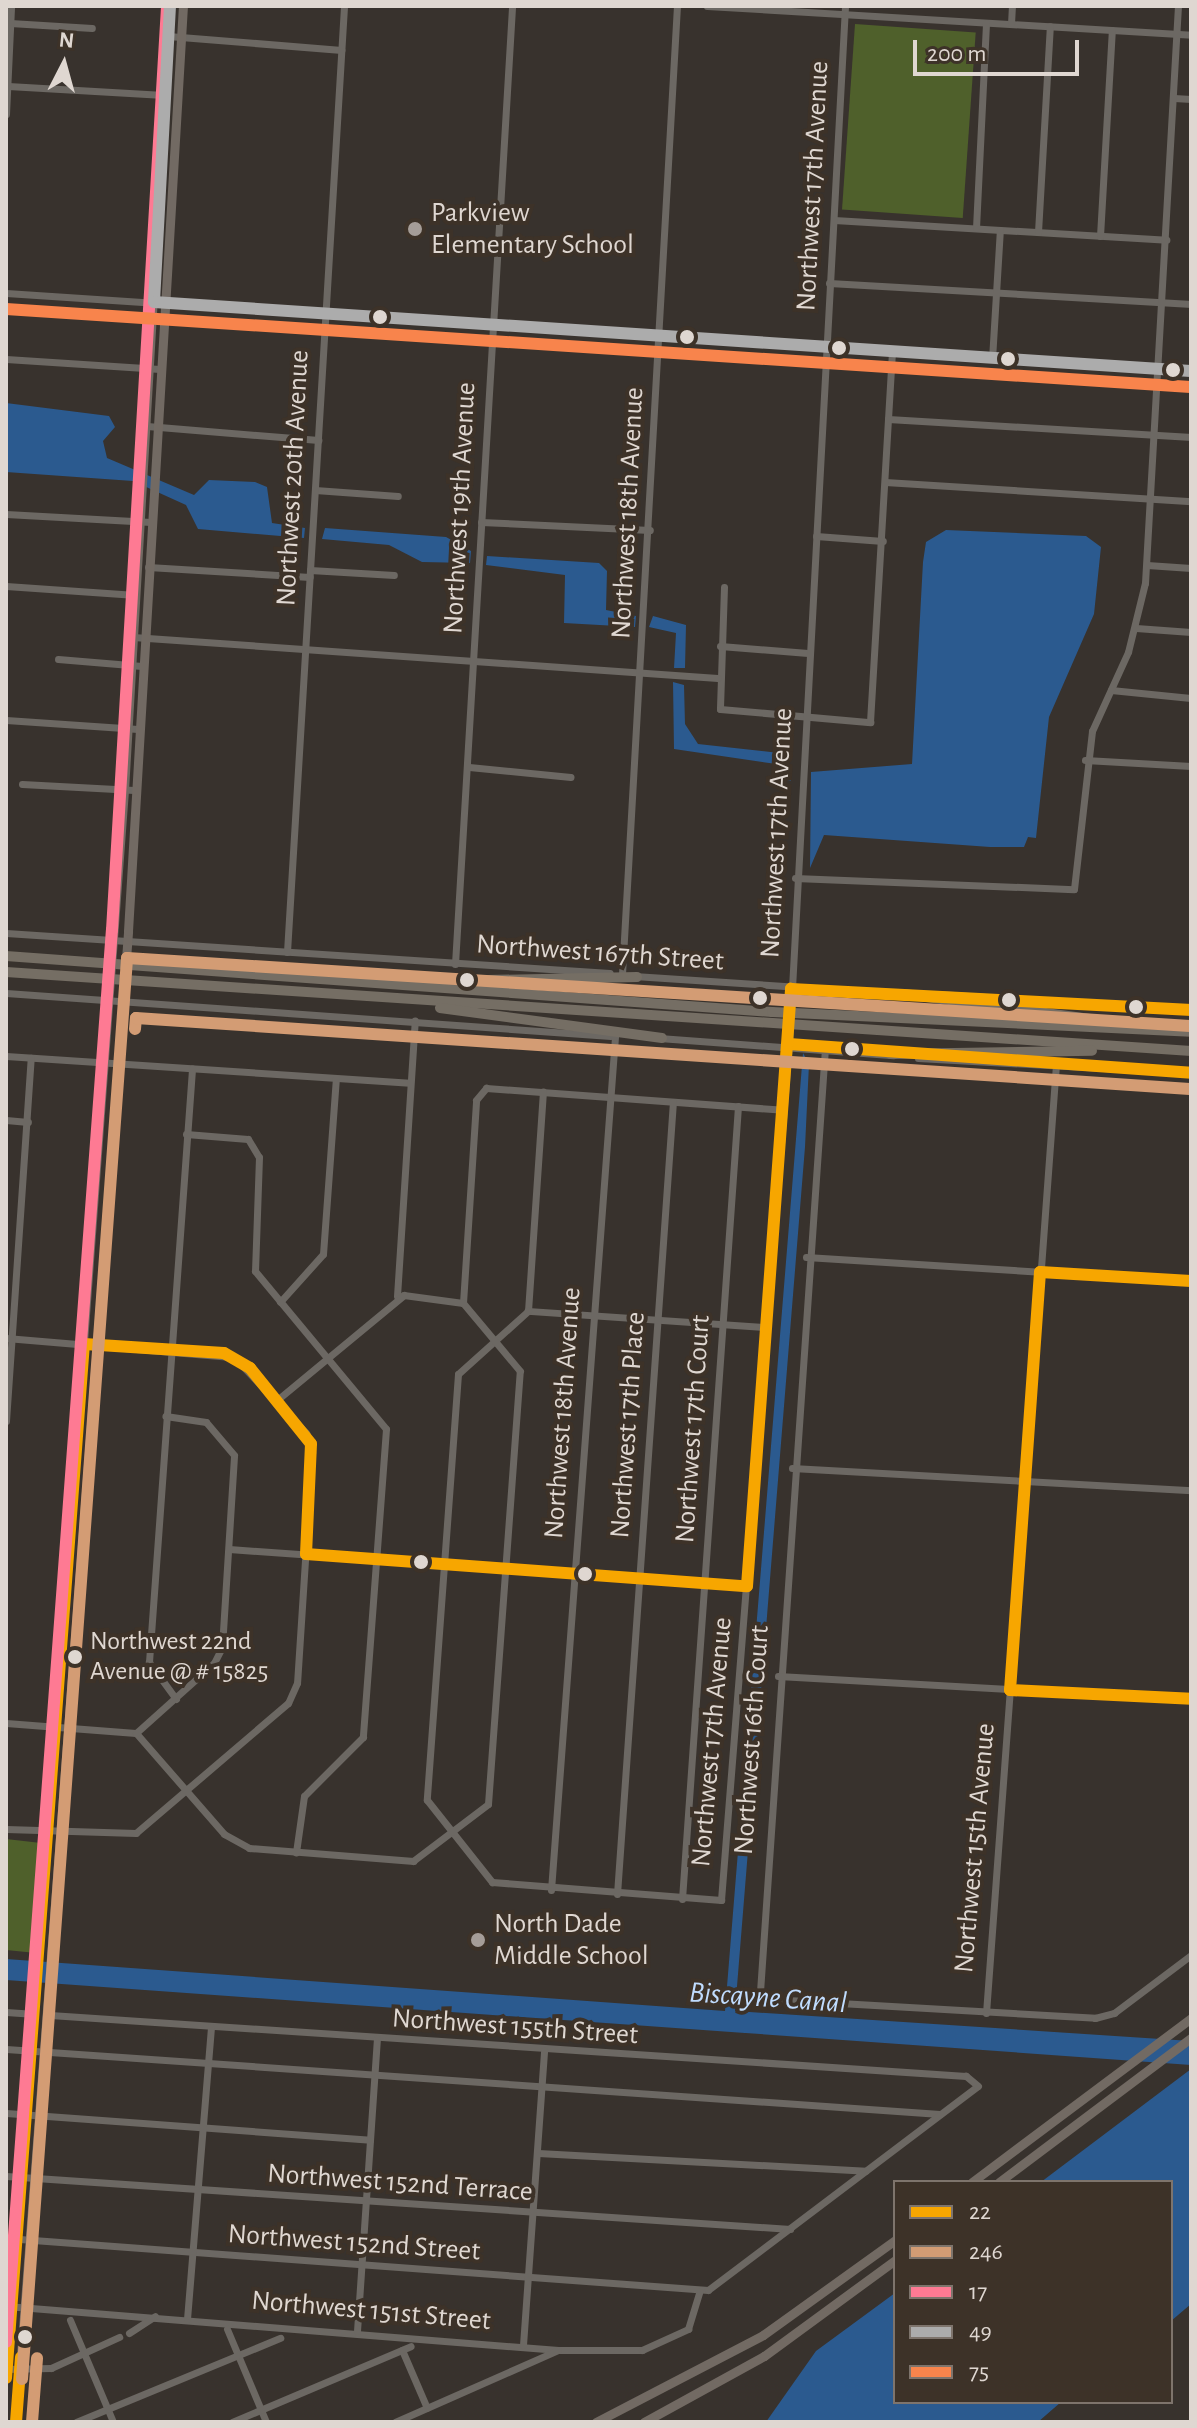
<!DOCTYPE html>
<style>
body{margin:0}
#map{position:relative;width:1197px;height:2428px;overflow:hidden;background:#38322d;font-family:"Alegreya Sans",sans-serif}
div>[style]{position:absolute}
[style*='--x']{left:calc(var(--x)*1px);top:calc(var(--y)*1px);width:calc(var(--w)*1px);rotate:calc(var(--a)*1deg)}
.green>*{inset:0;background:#4f602b;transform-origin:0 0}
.water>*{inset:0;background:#2b5a8f}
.minor>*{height:7px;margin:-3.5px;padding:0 3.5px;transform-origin:3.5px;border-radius:3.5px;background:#6c6863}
.major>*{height:9px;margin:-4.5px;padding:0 4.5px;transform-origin:4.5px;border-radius:4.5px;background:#726a63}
.highway>*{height:10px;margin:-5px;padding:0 5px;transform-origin:5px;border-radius:5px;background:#756e64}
.bus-1>*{height:12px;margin:-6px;padding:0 6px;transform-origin:6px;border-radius:6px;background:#f7a600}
.bus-2>*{height:12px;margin:-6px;padding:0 6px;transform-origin:6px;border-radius:6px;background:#d39c74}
.bus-3>*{height:12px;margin:-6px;padding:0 6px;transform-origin:6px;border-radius:6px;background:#fe7a93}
.bus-4>*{height:12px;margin:-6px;padding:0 6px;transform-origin:6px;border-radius:6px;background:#acacac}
.bus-5>*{height:12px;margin:-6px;padding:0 6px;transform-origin:6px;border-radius:6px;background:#f8844c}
.dots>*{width:22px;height:22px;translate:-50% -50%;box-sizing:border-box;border:4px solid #3d3228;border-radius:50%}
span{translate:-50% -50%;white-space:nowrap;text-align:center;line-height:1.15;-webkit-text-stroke:8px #3d3228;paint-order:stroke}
.bus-label{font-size:26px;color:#dfd7d1}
.left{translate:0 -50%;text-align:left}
.street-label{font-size:28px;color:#dfd7d1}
.poi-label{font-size:28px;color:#dfd7d1}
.water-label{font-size:30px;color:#c0dcfe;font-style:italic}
.frame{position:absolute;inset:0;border:8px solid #dfd7d1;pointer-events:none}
.legend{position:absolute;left:893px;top:2180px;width:280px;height:224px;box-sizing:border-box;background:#3d3228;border:2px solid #7e746c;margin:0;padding:10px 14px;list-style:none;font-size:24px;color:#dfd7d1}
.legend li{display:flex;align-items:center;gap:16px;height:40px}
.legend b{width:40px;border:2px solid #7e746c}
.north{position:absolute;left:24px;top:24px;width:80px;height:80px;-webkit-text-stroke:6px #3d3228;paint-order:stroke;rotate:6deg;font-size:22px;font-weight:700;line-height:32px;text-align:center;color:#dfd7d1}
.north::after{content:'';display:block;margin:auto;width:28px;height:36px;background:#dfd7d1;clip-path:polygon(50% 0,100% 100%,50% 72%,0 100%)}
.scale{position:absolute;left:913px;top:40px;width:166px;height:36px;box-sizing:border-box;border:4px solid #dfd7d1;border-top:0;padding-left:10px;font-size:24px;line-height:28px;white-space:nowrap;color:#dfd7d1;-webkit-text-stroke:6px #3d3228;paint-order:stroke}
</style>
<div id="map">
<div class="green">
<i style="left:855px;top:24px;width:121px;height:186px;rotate:4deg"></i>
<i style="clip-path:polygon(6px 1839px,41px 1843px,36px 1953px,6px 1950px)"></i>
</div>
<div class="water">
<i style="clip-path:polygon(6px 403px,109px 416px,115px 427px,103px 441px,107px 458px,194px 495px,209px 480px,255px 482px,267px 487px,272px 523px,305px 528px,304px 538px,198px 529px,186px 505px,133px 481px,6px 472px)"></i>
<i style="clip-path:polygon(325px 528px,446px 537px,471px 551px,470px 563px,422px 562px,389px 545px,322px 539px)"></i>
<i style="clip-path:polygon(946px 530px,1086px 536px,1101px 547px,1094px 614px,1049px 717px,1036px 838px,1028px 837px,1024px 847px,990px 847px,824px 835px,810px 868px,811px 772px,912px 764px,923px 562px,926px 542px)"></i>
<i style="clip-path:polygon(487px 556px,599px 563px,607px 571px,606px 610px,636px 616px,635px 627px,564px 623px,565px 575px,486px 565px)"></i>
<i style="clip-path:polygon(653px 616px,686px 625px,685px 668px,674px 668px,676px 633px,649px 627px)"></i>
<i style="clip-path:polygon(673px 682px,684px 685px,685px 724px,698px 744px,788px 754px,791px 781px,777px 778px,776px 764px,674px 749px)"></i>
<i style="clip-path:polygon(803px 1053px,809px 1064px,805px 1147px,735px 2011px,1191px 2041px,1191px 2065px,6px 1980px,6px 1959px,725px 2011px)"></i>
<i style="clip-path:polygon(1191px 2069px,1191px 2304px,1171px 2321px,1171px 2182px,1041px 2182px)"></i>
<i style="clip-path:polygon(895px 2293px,895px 2402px,1061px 2402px,1038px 2422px,766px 2422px,816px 2351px)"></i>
</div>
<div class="minor">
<i style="--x:707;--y:6;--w:485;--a:3.4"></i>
<i style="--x:10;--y:23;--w:82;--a:3.5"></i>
<i style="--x:1011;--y:24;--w:18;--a:-87"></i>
<i style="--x:168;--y:36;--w:174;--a:4.6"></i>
<i style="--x:8;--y:86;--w:156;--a:3.3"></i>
<i style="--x:1174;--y:98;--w:17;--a:3"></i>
<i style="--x:6;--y:114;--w:108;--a:-87.3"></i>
<i style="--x:834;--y:220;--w:333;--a:3.4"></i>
<i style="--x:976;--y:228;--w:205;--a:-87.2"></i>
<i style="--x:1038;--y:232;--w:206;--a:-86.7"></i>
<i style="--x:1100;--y:236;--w:206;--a:-86.7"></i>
<i style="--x:829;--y:283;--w:363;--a:3.3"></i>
<i style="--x:6;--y:293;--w:1188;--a:3.77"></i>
<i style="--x:6;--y:359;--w:154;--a:3.7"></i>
<i style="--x:992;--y:359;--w:129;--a:-86.5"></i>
<i style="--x:888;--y:419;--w:304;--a:3.4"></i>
<i style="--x:147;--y:426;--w:172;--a:4.7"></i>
<i style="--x:885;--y:482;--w:307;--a:3.6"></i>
<i style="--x:315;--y:490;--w:83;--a:4.1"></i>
<i style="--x:6;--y:514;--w:145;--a:3.2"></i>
<i style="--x:481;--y:522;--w:169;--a:2.7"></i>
<i style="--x:816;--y:536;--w:67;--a:4.3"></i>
<i style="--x:1147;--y:565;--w:44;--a:3.9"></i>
<i style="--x:148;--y:567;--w:162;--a:3.5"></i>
<i style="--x:310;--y:570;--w:84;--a:3.4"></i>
<i style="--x:6;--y:586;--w:130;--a:4"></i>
<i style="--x:724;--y:587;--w:122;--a:91.9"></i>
<i style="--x:720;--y:709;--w:151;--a:5"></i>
<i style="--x:870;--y:722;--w:370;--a:-86.6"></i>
<i style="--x:1136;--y:628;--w:55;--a:4.2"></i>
<i style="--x:133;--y:637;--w:586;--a:4.01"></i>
<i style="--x:720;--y:646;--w:88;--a:4.5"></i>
<i style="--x:58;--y:659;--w:84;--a:4.8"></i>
<i style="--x:1111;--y:690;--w:80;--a:5.7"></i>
<i style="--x:6;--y:720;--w:132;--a:3.9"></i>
<i style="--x:1085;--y:760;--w:106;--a:3.2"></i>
<i style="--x:469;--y:767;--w:102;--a:5.6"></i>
<i style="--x:22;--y:784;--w:112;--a:3.1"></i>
<i style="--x:795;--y:878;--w:279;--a:2.3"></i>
<i style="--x:1074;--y:889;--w:159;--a:-83.5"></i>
<i style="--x:1092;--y:731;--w:87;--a:-65.5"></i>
<i style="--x:1128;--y:652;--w:71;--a:-76.2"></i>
<i style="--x:1145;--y:583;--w:578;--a:-86.73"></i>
<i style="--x:6;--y:933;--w:605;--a:3.79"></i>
<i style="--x:287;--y:952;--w:948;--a:-86.55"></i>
<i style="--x:455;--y:964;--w:960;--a:-86.59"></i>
<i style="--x:622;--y:974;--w:970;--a:-86.75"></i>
<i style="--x:634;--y:976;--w:272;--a:3.8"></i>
<i style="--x:6;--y:993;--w:606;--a:4.07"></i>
<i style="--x:938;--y:994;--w:254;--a:3.6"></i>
<i style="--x:659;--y:1038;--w:235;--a:4.2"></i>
<i style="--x:825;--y:1048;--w:945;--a:93.94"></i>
<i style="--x:760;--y:1991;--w:13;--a:39"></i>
<i style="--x:770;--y:1999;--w:326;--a:3.3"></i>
<i style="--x:1095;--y:2018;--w:20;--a:-15"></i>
<i style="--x:1114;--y:2013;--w:96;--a:-37"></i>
<i style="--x:6;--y:1056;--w:404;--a:3.8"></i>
<i style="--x:918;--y:1058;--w:273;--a:3.1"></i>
<i style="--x:6;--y:1120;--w:22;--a:5"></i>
<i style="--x:186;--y:1134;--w:62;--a:4.6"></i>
<i style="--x:248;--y:1139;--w:21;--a:59"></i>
<i style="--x:259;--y:1157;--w:114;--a:92"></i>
<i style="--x:255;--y:1271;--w:205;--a:50.3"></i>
<i style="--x:386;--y:1429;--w:309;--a:94.3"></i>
<i style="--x:363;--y:1737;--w:83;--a:135"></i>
<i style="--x:304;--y:1796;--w:57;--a:98.1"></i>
<i style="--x:806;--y:1257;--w:386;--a:3.6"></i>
<i style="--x:397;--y:1296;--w:276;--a:-86.3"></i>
<i style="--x:280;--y:1302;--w:64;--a:-48.1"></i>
<i style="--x:323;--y:1254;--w:176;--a:-85.8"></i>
<i style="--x:463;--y:1303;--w:203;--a:-86.3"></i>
<i style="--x:476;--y:1100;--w:16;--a:-50"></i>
<i style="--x:486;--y:1088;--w:298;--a:4.2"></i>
<i style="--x:528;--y:1311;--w:220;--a:-86.1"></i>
<i style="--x:764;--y:1327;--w:237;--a:-176.1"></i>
<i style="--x:528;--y:1311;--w:94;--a:138"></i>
<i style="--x:458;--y:1374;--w:427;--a:94.2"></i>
<i style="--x:427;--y:1800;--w:105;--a:51.6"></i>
<i style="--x:492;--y:1882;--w:230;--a:4.5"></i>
<i style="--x:721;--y:1900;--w:859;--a:-85.46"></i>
<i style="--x:789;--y:1044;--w:1040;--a:-86.91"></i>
<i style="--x:6;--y:1338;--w:229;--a:4.8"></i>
<i style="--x:234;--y:1357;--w:105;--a:46.5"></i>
<i style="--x:306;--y:1433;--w:20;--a:72"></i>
<i style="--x:312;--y:1452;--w:231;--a:93.7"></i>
<i style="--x:297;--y:1683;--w:22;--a:114"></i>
<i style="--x:288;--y:1703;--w:200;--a:139.5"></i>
<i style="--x:136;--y:1833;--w:130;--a:-178.2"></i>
<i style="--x:6;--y:1421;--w:364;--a:-86.1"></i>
<i style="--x:792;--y:1468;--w:400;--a:3.2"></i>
<i style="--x:229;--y:1549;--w:519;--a:4.09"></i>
<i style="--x:778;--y:1676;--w:414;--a:3.2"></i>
<i style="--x:176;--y:1699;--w:46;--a:-126.1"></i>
<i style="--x:149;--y:1662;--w:595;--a:-85.85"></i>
<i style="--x:6;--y:1723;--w:130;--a:4.4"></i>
<i style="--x:136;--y:1733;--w:134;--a:48.9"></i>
<i style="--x:224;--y:1834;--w:29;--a:29"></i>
<i style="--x:249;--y:1848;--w:165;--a:4.5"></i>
<i style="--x:413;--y:1861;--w:94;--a:-37.2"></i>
<i style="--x:488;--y:1804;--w:434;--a:-85.8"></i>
<i style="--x:520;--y:1371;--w:89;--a:-130"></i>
<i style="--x:463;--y:1303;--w:60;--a:-172.3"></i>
<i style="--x:404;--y:1295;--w:165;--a:140.4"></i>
<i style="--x:136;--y:1733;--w:105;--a:-41.9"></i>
<i style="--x:214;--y:1663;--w:18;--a:-63"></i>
<i style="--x:222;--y:1647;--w:192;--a:-86.4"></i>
<i style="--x:234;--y:1455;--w:43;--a:-130.3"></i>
<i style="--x:206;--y:1422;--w:41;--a:-171.7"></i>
<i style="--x:551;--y:1890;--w:856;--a:-85.71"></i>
<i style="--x:617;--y:1894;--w:794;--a:-85.96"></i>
<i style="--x:682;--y:1899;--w:795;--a:-85.96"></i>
<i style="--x:6;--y:2012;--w:29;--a:4"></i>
<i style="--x:986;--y:2013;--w:951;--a:-85.78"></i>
<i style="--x:6;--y:2049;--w:936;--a:3.98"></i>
<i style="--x:6;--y:2113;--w:365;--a:4.2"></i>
<i style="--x:538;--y:2153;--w:328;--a:3.1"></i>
<i style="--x:6;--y:2176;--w:786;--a:3.87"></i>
<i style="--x:6;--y:2238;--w:704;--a:4.24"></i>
<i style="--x:708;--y:2290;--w:338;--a:-37.1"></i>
<i style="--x:978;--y:2086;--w:16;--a:-140"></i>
<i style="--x:966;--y:2076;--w:918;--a:-176.19"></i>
<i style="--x:6;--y:2306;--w:554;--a:4.56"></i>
<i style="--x:558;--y:2350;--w:84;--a:0"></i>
<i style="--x:642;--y:2350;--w:51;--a:-24.5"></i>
<i style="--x:688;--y:2329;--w:39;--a:-73"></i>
<i style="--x:187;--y:2319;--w:293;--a:-85.3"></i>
<i style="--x:70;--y:2320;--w:111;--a:67.1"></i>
<i style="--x:227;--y:2329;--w:101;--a:67.2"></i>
<i style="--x:357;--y:2331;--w:293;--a:-86.1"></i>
<i style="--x:129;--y:2333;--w:31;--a:-33"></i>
<i style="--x:523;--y:2345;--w:295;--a:-85.9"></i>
<i style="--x:402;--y:2350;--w:63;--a:66.7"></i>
<i style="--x:6;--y:2369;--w:45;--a:-1.3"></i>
<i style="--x:51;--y:2368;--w:75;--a:-24.5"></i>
<i style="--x:76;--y:2422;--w:221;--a:-22.4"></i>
<i style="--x:232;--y:2422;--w:194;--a:-23"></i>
<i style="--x:395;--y:2422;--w:178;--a:-23.8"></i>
</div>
<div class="major">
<i style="--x:972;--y:2182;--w:274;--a:-36.8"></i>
<i style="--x:999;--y:2182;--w:240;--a:-36.9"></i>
<i style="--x:6;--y:2378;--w:1592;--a:-85.75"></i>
<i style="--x:124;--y:790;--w:785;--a:-86.64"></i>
<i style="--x:16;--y:2422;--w:1495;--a:-85.7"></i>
<i style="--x:128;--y:931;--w:927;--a:-86.6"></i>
<i style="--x:596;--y:2422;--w:188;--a:-27.5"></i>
<i style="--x:763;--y:2335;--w:163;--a:-35.7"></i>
<i style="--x:644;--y:2422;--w:137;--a:-28.8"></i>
<i style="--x:764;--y:2356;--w:162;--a:-36.2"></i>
</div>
<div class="highway">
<i style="--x:6;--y:956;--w:768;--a:4.18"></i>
<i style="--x:772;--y:1012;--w:419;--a:2.7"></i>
<i style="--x:6;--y:972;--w:1188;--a:3.81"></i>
<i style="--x:443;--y:981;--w:194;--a:-1.2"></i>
<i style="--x:904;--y:994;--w:205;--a:7.6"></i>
<i style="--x:440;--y:1008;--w:224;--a:7.7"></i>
<i style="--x:890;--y:1054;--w:202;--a:-0.9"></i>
</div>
<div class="bus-1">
<i style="--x:789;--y:1044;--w:403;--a:4.1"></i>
<i style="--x:1191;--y:1281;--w:151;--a:-176.6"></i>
<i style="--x:1040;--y:1272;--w:419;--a:94.1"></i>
<i style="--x:1010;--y:1690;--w:181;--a:2.8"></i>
<i style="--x:6;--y:2378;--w:1037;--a:-85.69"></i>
<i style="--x:84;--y:1344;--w:140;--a:3.7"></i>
<i style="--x:224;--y:1353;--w:30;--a:30"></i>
<i style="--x:250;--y:1368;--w:97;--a:51.2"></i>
<i style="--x:311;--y:1444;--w:110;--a:92.6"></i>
<i style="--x:306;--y:1554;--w:442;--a:4.2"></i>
<i style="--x:747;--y:1586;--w:599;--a:-85.78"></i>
<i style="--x:791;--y:989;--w:401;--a:3"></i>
<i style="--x:16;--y:2422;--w:65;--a:-85.6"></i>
</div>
<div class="bus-2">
<i style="--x:135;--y:1029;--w:11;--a:-85"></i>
<i style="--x:136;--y:1018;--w:1056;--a:3.85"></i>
<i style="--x:22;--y:2379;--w:1425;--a:-85.77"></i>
<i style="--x:127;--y:958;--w:1065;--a:3.66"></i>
<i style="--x:32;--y:2422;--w:64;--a:-85.5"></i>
</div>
<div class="bus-3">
<i style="--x:6;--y:2342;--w:1416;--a:-85.71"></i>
<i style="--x:112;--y:930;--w:926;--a:-86.59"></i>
</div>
<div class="bus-4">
<i style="--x:170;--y:6;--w:296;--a:93.1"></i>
<i style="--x:154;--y:302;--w:1039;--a:3.81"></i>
</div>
<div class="bus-5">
<i style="--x:6;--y:309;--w:1187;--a:3.77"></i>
</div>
<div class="dots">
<i style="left:415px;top:229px;background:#a59d98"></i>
<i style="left:380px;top:317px;background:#dfd7d1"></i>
<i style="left:687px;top:337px;background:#dfd7d1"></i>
<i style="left:839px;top:348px;background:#dfd7d1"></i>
<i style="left:1008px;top:359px;background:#dfd7d1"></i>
<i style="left:1173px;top:370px;background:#dfd7d1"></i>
<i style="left:467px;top:980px;background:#dfd7d1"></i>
<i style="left:760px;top:998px;background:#dfd7d1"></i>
<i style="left:1009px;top:1000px;background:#dfd7d1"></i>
<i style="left:1136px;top:1007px;background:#dfd7d1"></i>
<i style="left:852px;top:1049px;background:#dfd7d1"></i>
<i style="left:421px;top:1562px;background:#dfd7d1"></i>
<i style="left:585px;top:1574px;background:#dfd7d1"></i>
<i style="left:75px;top:1657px;background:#dfd7d1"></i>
<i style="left:478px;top:1940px;background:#a59d98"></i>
<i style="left:25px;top:2337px;background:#dfd7d1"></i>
</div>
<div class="bus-label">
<span class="left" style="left:90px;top:1657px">Northwest 22nd<br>Avenue @ # 15825</span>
</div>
<div class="street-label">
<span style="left:813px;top:186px;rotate:-87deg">Northwest 17th Avenue</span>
<span style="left:293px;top:478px;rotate:-87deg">Northwest 20th Avenue</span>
<span style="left:460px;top:508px;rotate:-87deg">Northwest 19th Avenue</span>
<span style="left:628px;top:513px;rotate:-87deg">Northwest 18th Avenue</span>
<span style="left:777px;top:833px;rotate:-87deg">Northwest 17th Avenue</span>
<span style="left:600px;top:953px;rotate:4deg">Northwest 167th Street</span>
<span style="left:563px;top:1413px;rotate:-86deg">Northwest 18th Avenue</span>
<span style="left:628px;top:1425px;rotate:-86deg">Northwest 17th Place</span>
<span style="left:693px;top:1429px;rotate:-86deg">Northwest 17th Court</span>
<span style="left:752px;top:1740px;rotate:-86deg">Northwest 16th Court</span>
<span style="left:712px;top:1742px;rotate:-85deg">Northwest 17th Avenue</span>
<span style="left:975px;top:1848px;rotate:-85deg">Northwest 15th Avenue</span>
<span style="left:515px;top:2027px;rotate:4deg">Northwest 155th Street</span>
<span style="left:400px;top:2183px;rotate:4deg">Northwest 152nd Terrace</span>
<span style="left:354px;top:2243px;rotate:4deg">Northwest 152nd Street</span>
<span style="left:371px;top:2311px;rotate:5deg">Northwest 151st Street</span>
</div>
<div class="poi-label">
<span class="left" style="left:431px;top:229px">Parkview<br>Elementary School</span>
<span class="left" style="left:494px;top:1940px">North Dade<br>Middle School</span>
</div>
<div class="water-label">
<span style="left:768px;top:1998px;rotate:4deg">Biscayne Canal</span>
</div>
<div class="frame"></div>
<ul class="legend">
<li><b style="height:10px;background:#f7a600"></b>22</li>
<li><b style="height:10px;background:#d39c74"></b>246</li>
<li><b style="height:10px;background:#fe7a93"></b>17</li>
<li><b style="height:10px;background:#acacac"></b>49</li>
<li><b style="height:10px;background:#f8844c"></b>75</li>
</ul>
<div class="north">N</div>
<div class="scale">200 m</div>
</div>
